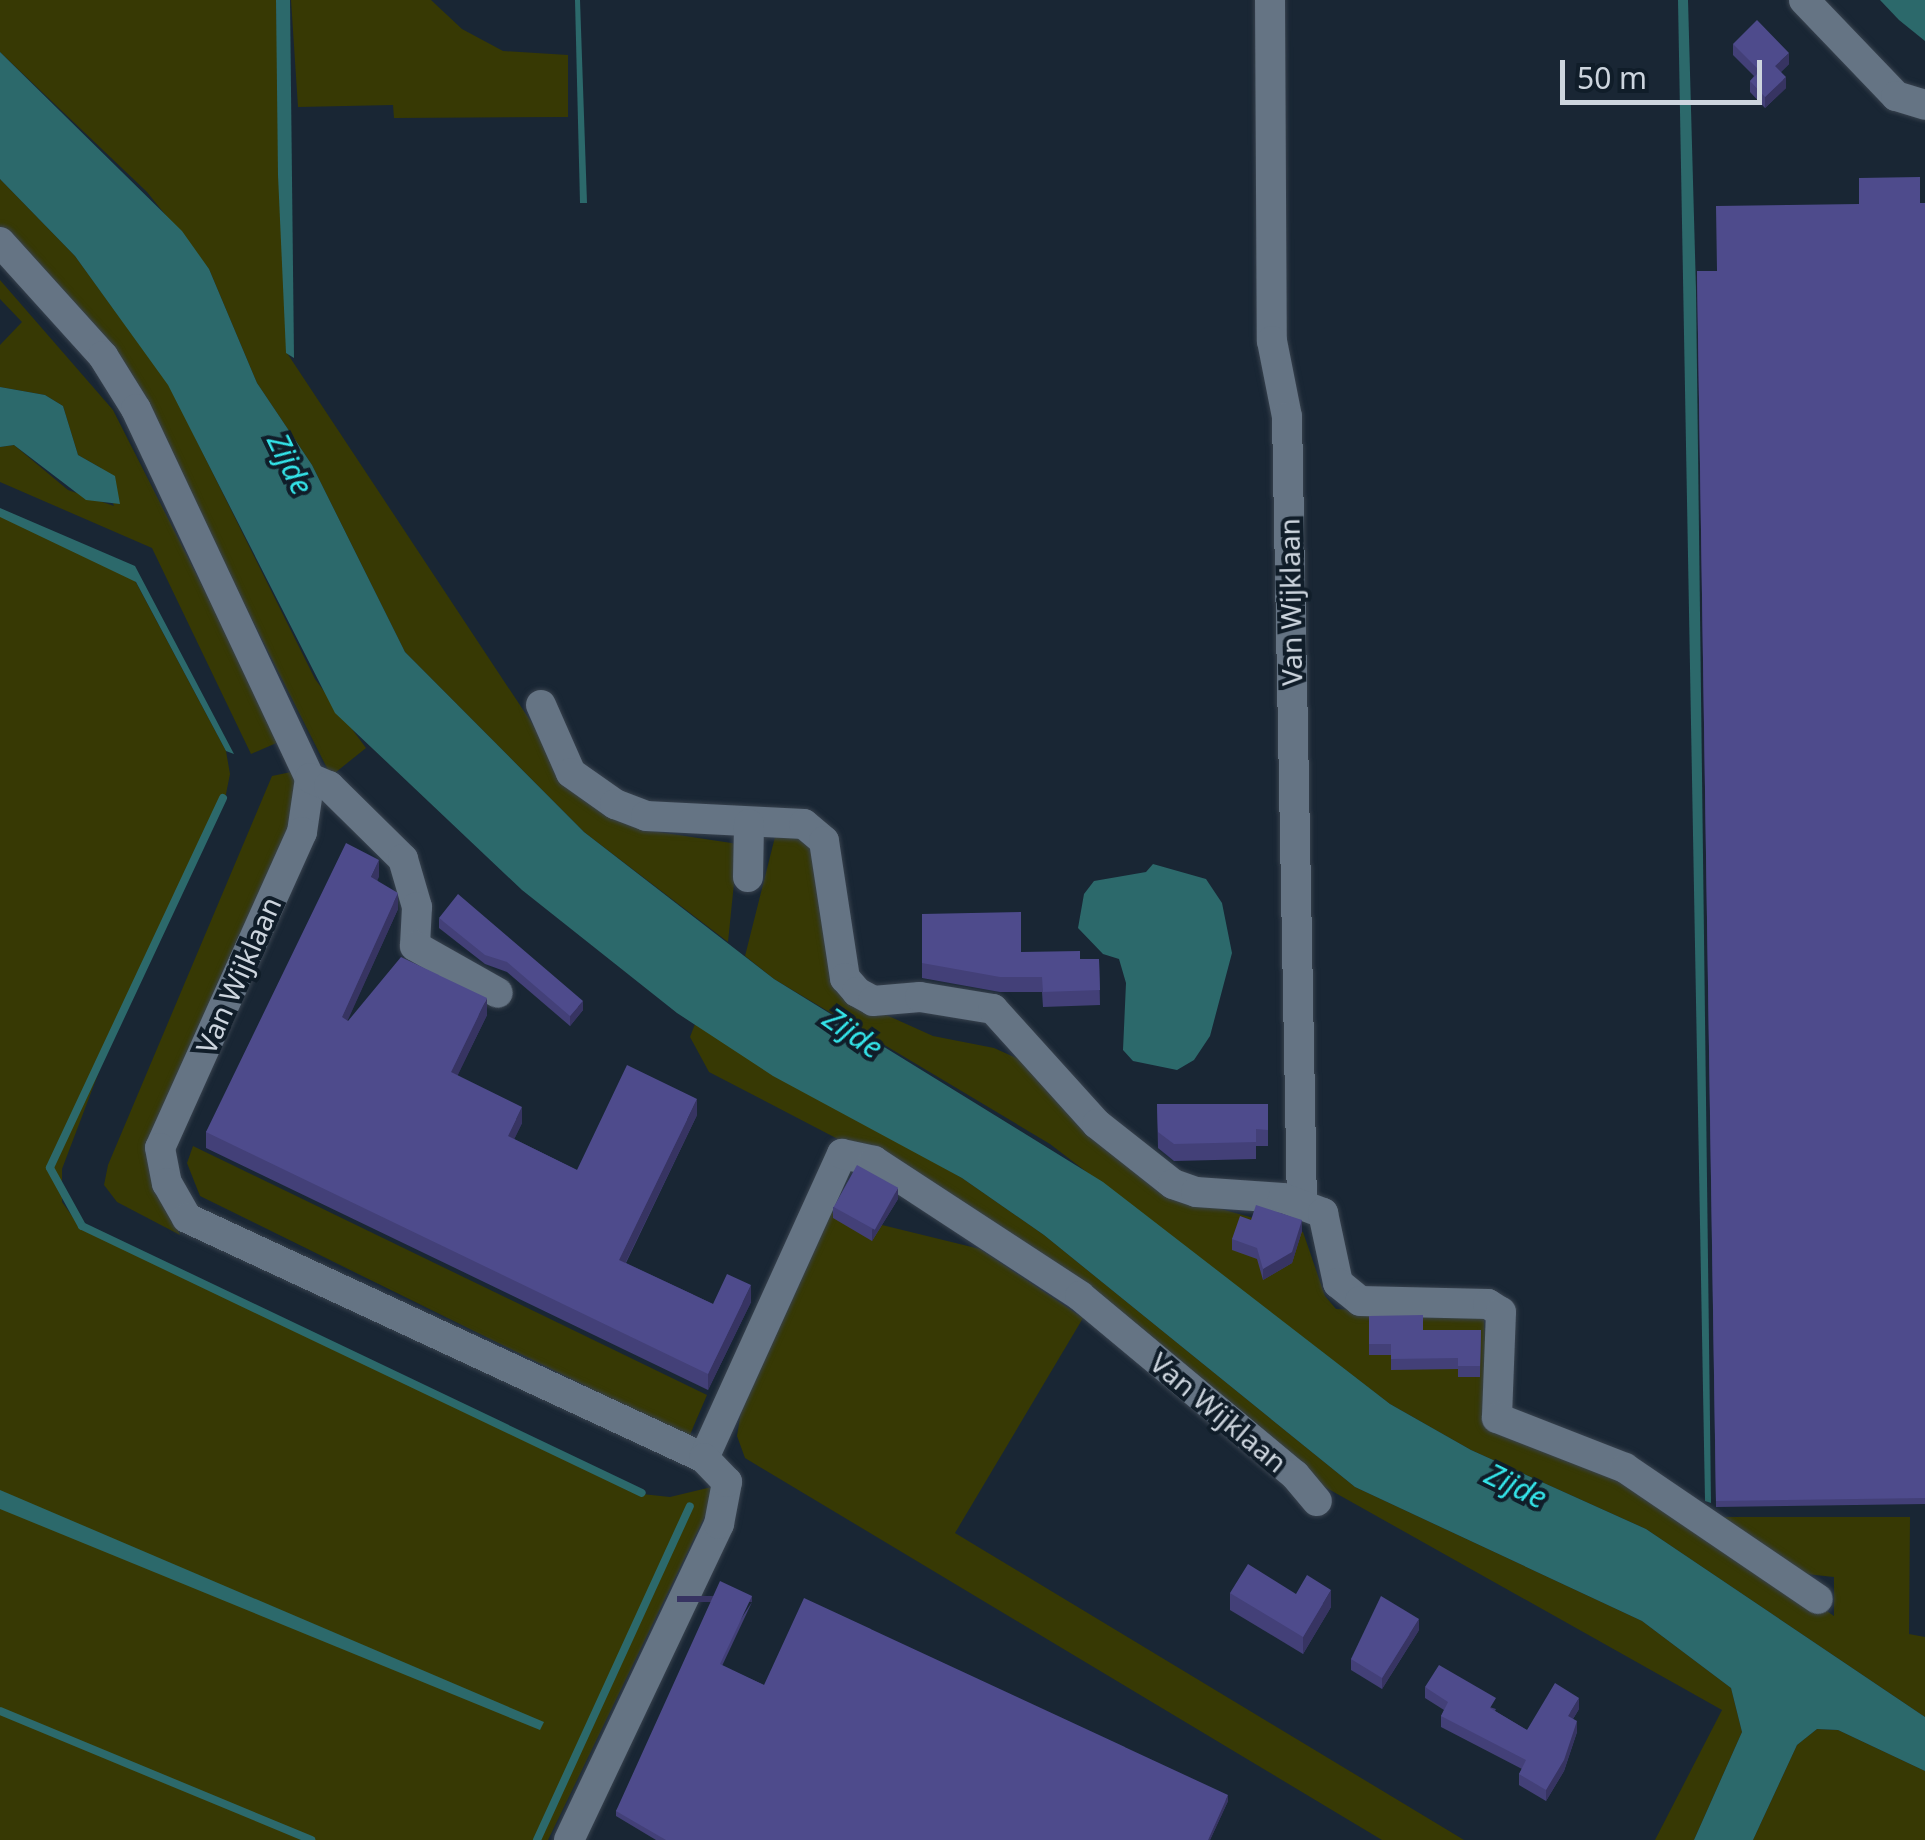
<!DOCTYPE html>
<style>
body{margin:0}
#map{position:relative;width:1925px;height:1840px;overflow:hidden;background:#192634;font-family:"Noto Sans",sans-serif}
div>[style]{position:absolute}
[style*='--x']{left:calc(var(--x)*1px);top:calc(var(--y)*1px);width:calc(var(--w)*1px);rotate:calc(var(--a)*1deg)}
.green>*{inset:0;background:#373904}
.water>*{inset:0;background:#2c696b}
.stream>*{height:8px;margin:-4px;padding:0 4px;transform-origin:4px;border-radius:4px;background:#2c696b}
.roads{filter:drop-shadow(0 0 2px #38424e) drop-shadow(0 0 2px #38424e)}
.minor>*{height:30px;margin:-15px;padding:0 15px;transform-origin:15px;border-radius:15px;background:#657484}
.wall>*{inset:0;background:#434078}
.shaded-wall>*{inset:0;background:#373462;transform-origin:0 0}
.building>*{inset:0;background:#4e4b8c;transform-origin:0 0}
span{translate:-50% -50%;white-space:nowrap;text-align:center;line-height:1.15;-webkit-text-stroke:8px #101d29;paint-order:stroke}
.street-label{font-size:28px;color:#cdd5de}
.water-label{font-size:30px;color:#34e5ea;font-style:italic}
.scale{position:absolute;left:1560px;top:60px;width:202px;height:45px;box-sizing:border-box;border:5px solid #cdd5de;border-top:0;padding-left:12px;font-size:30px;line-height:35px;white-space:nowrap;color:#cdd5de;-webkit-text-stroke:8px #101d29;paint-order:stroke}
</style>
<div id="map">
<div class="green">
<i style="clip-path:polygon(0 0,276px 0,287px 353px,582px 799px,652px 831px,738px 844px,728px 942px,584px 832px,405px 652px,312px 465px,257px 383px,209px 269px,147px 192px,0 52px)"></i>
<i style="clip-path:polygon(291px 0,431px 0,462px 29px,503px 51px,568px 55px,568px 117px,394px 118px,393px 105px,298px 107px)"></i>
<i style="clip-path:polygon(0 179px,75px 256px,169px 385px,315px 679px,366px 748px,331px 776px,187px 491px,0 234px)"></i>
<i style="clip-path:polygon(0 280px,113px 410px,281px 741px,251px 754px,152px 548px,0 482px,0 447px,14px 445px,68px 490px,114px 506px,101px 468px,78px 455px,63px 406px,45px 395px,0 387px,0 345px,22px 322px,0 299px)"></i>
<i style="clip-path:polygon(0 516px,131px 573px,226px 751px,230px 774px,225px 799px,103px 1061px,62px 1169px,62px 1202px,80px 1227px,642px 1494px,670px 1497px,720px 1485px,548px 1840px,0 1840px)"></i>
<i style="clip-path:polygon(296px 771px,304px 789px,197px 1057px,160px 1193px,180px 1235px,117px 1202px,104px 1185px,108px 1165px,272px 776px)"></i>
<i style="clip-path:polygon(776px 833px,816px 842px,828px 962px,873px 1009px,933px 1036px,994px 1048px,1030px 1064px,1096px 1140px,1157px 1191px,1303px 1232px,1325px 1296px,1336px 1309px,1484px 1317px,1488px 1417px,1671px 1502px,1834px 1616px,1834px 1577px,1787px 1572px,1704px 1517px,1910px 1517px,1909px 1634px,1925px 1637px,1925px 1717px,1646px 1529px,1471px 1450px,1390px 1404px,1050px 1144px,774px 979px,745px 956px)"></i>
<i style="clip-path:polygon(695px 1024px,962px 1178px,1044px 1235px,1355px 1487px,1642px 1621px,1731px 1688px,1742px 1732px,1694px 1840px,1655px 1840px,1722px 1710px,1307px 1477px,857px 1149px,709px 1072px,690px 1037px)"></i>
<i style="clip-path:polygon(193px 1146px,707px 1395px,689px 1437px,200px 1196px,187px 1163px)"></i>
<i style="clip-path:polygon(829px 1212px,980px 1249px,1083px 1318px,955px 1533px,1464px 1840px,1382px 1840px,745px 1458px,737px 1436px,742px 1405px)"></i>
<i style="clip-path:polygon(1817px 1729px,1838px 1730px,1925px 1771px,1925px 1840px,1753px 1840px,1797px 1745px)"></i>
</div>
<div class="water">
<i style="clip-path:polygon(276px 0,290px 0,294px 358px,286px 353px,278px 175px)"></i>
<i style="clip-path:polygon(575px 0,580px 0,587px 203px,580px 203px)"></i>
<i style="clip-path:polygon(1678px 0,1688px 0,1696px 290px,1711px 1503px,1705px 1501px)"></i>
<i style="clip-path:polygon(1880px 0,1925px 0,1925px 41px,1899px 20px)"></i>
<i style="clip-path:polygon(0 52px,182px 231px,209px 269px,257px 383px,312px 465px,405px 652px,584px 832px,774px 979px,1103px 1182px,1390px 1404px,1471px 1450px,1646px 1529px,1925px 1717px,1925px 1771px,1838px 1730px,1817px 1729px,1797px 1745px,1753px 1840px,1694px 1840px,1742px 1732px,1731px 1688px,1642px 1621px,1355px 1487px,1044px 1235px,962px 1178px,773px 1076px,677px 1013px,522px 890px,335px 713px,168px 385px,75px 256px,0 179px)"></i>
<i style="clip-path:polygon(0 387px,45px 395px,63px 406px,78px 455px,115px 476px,120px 504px,86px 500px,14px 445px,0 447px)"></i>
<i style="clip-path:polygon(0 508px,135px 566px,234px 754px,226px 751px,136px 582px,0 517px)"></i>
<i style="clip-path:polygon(1153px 864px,1206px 879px,1222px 903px,1232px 953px,1210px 1036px,1194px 1060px,1177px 1070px,1133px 1061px,1123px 1050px,1126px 983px,1119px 959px,1103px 954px,1078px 928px,1084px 894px,1094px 881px,1146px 872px)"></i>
<i style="clip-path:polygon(0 1490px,401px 1661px,544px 1722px,540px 1730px,0 1509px)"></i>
</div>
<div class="stream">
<i style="--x:223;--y:798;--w:408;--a:115.1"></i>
<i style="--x:50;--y:1168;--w:66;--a:61.1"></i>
<i style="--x:82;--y:1226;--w:620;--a:25.49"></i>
<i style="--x:0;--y:1711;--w:337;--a:22.5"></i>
<i style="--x:537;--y:1840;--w:367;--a:-65.4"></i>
</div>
<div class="roads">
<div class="minor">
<i style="--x:1270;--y:0;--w:341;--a:89.7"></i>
<i style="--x:1272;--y:341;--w:77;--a:78.8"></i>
<i style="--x:1287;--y:417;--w:788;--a:88.91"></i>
<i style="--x:1804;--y:0;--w:133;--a:46.2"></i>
<i style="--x:1896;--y:96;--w:30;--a:17"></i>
<i style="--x:0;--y:242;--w:154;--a:47.9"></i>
<i style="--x:103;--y:356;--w:62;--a:58.1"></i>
<i style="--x:136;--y:409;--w:408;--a:64.8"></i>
<i style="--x:310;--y:778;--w:55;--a:98.4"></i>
<i style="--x:302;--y:832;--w:346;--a:114.2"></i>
<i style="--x:160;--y:1148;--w:36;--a:79"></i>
<i style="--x:167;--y:1183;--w:40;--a:60.3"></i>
<i style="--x:187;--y:1218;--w:570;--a:24.9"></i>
<i style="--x:704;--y:1458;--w:334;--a:-65.6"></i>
<i style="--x:842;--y:1154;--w:33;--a:12"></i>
<i style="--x:874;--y:1161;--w:246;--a:33.2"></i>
<i style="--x:1080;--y:1296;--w:280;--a:39.8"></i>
<i style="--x:1295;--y:1475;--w:34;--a:50"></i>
<i style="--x:541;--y:705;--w:74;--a:66.2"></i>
<i style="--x:571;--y:773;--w:54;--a:35.2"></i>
<i style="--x:615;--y:804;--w:33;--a:21"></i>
<i style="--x:646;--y:816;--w:158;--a:2.9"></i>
<i style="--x:804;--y:824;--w:26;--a:40"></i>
<i style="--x:824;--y:841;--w:139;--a:81.3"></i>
<i style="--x:845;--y:978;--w:18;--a:49"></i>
<i style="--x:857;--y:992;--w:18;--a:29"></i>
<i style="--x:873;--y:1001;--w:47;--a:-4.9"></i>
<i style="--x:920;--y:997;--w:74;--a:9.3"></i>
<i style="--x:993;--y:1009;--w:155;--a:47.9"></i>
<i style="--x:1097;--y:1124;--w:97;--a:38.3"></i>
<i style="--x:1173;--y:1184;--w:24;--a:19"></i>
<i style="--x:1196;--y:1192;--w:87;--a:3.9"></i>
<i style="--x:1283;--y:1198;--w:43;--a:20.6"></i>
<i style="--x:1323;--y:1213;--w:72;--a:77.9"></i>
<i style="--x:1338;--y:1283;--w:28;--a:39"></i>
<i style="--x:1360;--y:1301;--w:128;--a:1.3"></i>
<i style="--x:1488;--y:1304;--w:15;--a:32"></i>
<i style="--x:1501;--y:1312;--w:106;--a:92.2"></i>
<i style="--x:1497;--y:1418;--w:137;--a:21.3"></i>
<i style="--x:1625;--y:1468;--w:233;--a:34.2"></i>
<i style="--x:310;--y:778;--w:21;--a:23"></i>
<i style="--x:329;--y:786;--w:104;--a:44.6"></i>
<i style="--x:403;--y:859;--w:50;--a:73.7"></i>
<i style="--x:417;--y:907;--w:39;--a:93"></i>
<i style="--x:415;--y:946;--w:95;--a:29.5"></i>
<i style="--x:748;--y:877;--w:53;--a:-88.9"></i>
<i style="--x:569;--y:1840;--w:350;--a:-64.6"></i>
<i style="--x:719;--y:1524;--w:43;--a:-79.2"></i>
<i style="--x:727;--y:1482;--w:33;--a:-134"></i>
</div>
</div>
<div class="wall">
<i style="clip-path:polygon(1733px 44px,1789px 64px,1781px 72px,1786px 88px,1765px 108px,1750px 92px,1750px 81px,1754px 76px,1733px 55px)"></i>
<i style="clip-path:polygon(1920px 203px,1925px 203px,1925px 1504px,1716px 1507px,1697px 271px,1717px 271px)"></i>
<i style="clip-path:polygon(379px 877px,377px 880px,398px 909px,347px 1021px,487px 1015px,457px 1076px,522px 1123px,514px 1139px,577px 1170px,697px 1115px,626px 1263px,713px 1304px,751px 1302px,708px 1390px,206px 1148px,206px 1132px)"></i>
<i style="clip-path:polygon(922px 914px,1021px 952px,1080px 959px,1099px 959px,1100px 1005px,1043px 1007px,1042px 992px,1000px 992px,922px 978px)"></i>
<i style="clip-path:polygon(439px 918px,583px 1010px,570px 1026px,507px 972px,485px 964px,439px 928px)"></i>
<i style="clip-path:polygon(1157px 1104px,1268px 1104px,1268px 1146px,1256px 1146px,1256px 1159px,1174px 1161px,1158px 1148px)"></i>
<i style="clip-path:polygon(898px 1199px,872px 1241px,833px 1218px,833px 1207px)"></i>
<i style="clip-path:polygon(1251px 1220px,1302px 1231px,1292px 1263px,1263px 1280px,1257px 1259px,1232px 1250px,1232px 1239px)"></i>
<i style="clip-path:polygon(1369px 1316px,1423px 1330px,1481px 1330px,1480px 1377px,1458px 1377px,1458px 1369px,1391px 1370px,1391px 1355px,1369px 1355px)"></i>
<i style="clip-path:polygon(1230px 1593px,1296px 1594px,1331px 1607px,1303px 1654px,1230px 1610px)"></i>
<i style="clip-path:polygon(752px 1602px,722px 1666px,764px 1685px,1228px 1801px,1210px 1840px,656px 1840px,616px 1816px,616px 1811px)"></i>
<i style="clip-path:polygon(1419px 1630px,1382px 1689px,1351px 1670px,1351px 1659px)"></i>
<i style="clip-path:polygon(1425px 1687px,1496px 1709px,1495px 1711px,1527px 1730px,1579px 1709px,1573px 1719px,1577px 1732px,1564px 1771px,1546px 1801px,1519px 1785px,1519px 1774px,1522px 1769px,1441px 1727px,1441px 1716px,1444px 1710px,1425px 1698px)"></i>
</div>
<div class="shaded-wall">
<i style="clip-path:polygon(1789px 53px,1789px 64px,1775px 77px,1775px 66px)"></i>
<i style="clip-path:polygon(1786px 77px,1786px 88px,1765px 108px,1765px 97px)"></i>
<i style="clip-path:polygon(379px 860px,379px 877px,371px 893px,371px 877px)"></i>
<i style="clip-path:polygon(398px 893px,398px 909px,342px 1033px,342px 1017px)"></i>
<i style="clip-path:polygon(487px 998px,487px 1015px,451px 1089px,451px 1072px)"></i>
<i style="clip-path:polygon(583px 1001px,583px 1010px,570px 1026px,570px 1016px)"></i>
<i style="clip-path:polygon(697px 1099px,697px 1115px,619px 1276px,619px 1260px)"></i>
<i style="clip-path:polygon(522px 1107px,522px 1123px,508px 1152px,508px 1136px)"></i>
<i style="clip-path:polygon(898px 1188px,898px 1199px,872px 1241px,872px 1230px)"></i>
<i style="clip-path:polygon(1302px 1220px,1302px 1231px,1292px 1263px,1263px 1280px,1263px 1269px)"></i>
<i style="clip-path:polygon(751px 1285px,751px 1302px,708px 1390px,708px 1374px)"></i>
<i style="clip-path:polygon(1331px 1590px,1331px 1607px,1303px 1654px,1303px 1637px)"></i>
<i style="left:752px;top:1596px;width:6px;height:75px;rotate:90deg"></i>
<i style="clip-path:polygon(1419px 1619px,1419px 1630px,1382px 1689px,1382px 1678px)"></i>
<i style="clip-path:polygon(1579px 1698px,1579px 1709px,1568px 1727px,1568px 1716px)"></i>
<i style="clip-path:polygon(1577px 1721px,1577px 1732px,1564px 1771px,1546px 1801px,1546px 1790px)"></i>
<i style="clip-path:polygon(1228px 1795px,1228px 1801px,1210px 1840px,1208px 1840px)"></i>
</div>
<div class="building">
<i style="clip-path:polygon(1757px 20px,1789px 53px,1775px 66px,1786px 77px,1765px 97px,1750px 81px,1760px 71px,1733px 44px)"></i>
<i style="clip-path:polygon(1920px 177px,1920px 203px,1925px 203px,1925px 1498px,1716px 1501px,1697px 271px,1717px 271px,1716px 206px,1859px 204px,1859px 178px)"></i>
<i style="clip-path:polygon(346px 843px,379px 860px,371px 877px,398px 893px,342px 1017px,348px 1021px,401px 957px,487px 998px,451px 1072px,522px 1107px,508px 1136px,577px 1170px,627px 1065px,697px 1099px,619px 1260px,713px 1304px,727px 1274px,751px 1285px,708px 1374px,206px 1132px)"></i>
<i style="clip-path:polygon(458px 894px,583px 1001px,570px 1016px,507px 962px,485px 955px,439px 918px)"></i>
<i style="clip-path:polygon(1021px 912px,1021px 952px,1080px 951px,1080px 959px,1099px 959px,1100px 990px,1043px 992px,1042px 977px,1000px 977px,922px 963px,922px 914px)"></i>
<i style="clip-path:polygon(1157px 1104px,1268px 1104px,1268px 1130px,1256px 1129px,1256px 1142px,1174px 1144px,1158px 1132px)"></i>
<i style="left:857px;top:1165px;width:47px;height:48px;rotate:29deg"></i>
<i style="clip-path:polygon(1256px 1205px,1302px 1220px,1292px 1252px,1263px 1269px,1257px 1248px,1232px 1239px,1240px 1216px,1251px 1220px)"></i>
<i style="clip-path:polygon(1423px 1315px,1423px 1330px,1481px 1330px,1480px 1366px,1458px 1366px,1458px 1358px,1391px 1359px,1391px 1344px,1369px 1344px,1369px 1316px)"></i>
<i style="clip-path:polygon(1248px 1564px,1296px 1594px,1307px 1575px,1331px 1590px,1303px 1637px,1230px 1593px)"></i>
<i style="clip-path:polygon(720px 1581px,752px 1596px,720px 1664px,764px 1685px,804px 1598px,1228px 1795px,1208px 1840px,666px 1840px,616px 1811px)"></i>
<i style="clip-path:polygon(1381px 1596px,1419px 1619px,1382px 1678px,1351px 1659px)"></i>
<i style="clip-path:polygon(1439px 1665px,1496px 1698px,1490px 1708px,1527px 1730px,1555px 1683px,1579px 1698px,1568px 1716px,1577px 1721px,1564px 1760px,1546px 1790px,1519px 1774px,1526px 1760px,1441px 1716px,1448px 1702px,1425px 1687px)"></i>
</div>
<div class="street-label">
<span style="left:1290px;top:602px;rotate:-91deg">Van Wijklaan</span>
<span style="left:238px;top:975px;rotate:-66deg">Van Wijklaan</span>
<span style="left:1219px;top:1412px;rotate:40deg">Van Wijklaan</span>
</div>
<div class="water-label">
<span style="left:290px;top:464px;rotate:64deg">Zijde</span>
<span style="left:853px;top:1033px;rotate:35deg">Zijde</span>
<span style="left:1516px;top:1486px;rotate:26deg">Zijde</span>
</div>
<div class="scale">50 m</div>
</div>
